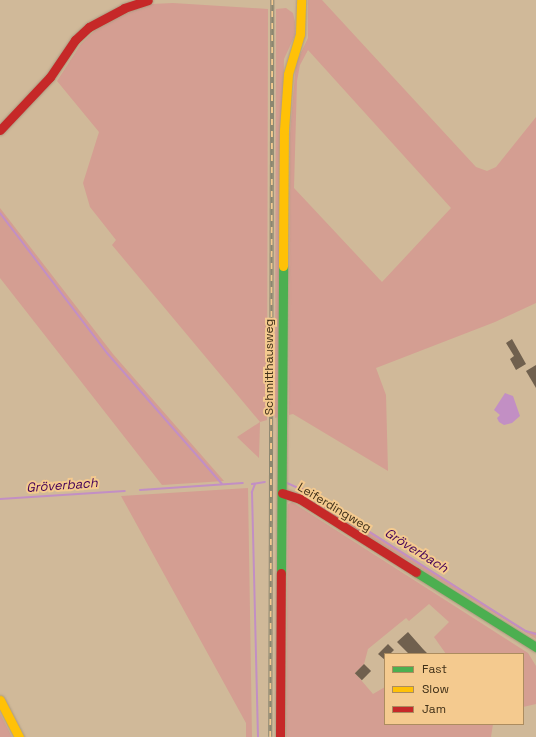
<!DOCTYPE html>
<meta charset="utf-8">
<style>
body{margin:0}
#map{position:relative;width:536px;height:737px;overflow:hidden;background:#d0b999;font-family:"Space Grotesk",sans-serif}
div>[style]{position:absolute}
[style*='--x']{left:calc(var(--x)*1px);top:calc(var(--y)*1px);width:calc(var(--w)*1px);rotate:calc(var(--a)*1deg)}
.green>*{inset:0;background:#d49e92}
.water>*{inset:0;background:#c28fc4}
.stream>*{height:2px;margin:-1px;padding:0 1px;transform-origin:1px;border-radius:1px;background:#c28fc4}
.building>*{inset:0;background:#70604e;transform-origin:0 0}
.roads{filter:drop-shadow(0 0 1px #ab9a80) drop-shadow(0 0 1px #ab9a80)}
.fast>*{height:9px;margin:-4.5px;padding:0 4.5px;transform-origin:4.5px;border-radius:4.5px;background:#4caf50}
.slow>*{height:9px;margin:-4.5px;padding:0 4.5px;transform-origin:4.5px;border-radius:4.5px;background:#ffc107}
.jam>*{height:9px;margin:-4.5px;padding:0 4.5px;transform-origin:4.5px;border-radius:4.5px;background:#c62828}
.rail>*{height:3.5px;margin-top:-1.75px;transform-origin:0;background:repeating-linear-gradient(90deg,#f4ca8f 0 6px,#8c8770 0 12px);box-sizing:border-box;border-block:1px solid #8c8770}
span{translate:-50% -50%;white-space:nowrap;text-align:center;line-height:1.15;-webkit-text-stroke:4px #f4ca8f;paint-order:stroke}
.street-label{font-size:12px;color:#3f2f17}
.water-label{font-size:13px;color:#430157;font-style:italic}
.legend{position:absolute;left:384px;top:653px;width:140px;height:72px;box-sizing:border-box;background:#f4ca8f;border:1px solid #ac8c5f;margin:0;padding:5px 7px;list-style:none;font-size:12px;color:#3f2f17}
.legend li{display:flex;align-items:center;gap:8px;height:20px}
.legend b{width:20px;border:1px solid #ac8c5f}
</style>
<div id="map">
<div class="green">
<i style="clip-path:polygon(evenodd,308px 0,322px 0,476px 167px,487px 171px,496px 167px,536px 117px,536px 303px,495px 322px,376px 368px,386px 395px,388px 471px,293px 414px,289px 415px,290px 133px,296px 63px,308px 38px,308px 0,308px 50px,451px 208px,382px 282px,294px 188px,297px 81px,300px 65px,308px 50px)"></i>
<i style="clip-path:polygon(173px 3px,268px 9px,267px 420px,260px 422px,259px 458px,237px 437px,260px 422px,112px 245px,116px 240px,90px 207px,83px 183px,99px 132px,57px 81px,81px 44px,95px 30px,133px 10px,152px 4px)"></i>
<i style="clip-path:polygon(286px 8px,293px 13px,295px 22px,295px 35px,284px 59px,278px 417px,275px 418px,276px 9px)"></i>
<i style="clip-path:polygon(0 208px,113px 354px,224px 481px,162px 485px,0 278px)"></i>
<i style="clip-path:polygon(301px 487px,527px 631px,536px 632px,536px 639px,296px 492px,296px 490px)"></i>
<i style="clip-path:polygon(248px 488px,252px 737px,246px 737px,246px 723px,121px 496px)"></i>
<i style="clip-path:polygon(292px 502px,528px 653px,536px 666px,536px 704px,523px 707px,523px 654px,446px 654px,434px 637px,449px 622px,429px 604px,409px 621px,406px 618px,368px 649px,364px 664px,355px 673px,373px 694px,385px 687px,385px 724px,493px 724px,491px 737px,286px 737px,288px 504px)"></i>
<i style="clip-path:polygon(0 713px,12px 737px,0 737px)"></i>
</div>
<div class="water">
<i style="clip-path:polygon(505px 393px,513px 396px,520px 416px,512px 423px,504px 425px,499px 422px,497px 418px,500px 415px,494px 410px)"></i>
</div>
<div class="stream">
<i style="--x:0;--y:213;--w:176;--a:52.6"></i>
<i style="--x:107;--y:353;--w:174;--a:48.7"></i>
<i style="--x:287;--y:483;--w:20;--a:24"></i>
<i style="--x:305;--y:491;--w:262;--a:32.4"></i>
<i style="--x:526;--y:631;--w:10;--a:17"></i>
<i style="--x:252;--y:484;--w:13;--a:-9"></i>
<i style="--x:255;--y:484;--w:9;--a:111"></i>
<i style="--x:252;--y:492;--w:245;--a:88.6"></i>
<i style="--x:140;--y:490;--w:103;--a:-3.9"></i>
<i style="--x:0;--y:499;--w:125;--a:-3.7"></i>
</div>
<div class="building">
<i style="clip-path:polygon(512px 339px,526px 364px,516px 370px,510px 359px,514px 356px,506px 343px)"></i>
<i style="clip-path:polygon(536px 365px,536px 388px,526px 371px)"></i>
<i style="clip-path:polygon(408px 632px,423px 649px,428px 654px,409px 654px,397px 642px)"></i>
<i style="clip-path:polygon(388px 644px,394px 650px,390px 654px,385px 654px,385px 660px,378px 654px)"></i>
<i style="left:364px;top:664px;width:10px;height:13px;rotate:45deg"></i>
</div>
<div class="roads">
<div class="fast">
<i style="--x:416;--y:572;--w:142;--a:32"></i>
<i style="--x:281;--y:573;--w:307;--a:-89.6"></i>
</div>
<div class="slow">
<i style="--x:283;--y:266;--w:136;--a:-89.6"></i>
<i style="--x:284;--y:130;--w:56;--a:-85.9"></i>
<i style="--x:288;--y:74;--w:42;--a:-73.3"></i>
<i style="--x:300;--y:34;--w:34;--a:-88"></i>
<i style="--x:0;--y:700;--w:42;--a:62.8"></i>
</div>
<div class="jam">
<i style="--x:0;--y:130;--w:73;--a:-46.7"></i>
<i style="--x:50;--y:77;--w:45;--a:-56"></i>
<i style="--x:75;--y:40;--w:19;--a:-43"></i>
<i style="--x:89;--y:27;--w:40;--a:-28"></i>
<i style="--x:124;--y:8;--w:25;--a:-18"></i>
<i style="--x:282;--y:493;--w:19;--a:18"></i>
<i style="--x:300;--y:499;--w:137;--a:32.2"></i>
<i style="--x:280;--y:737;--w:164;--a:-89.7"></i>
</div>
</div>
<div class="rail">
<i style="--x:270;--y:737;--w:737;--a:-89.84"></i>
</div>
<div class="street-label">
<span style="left:270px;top:367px;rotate:-90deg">Schmitthausweg</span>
<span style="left:334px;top:508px;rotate:31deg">Leiferdingweg</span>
</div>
<div class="water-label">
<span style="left:62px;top:486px;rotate:-4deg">Gröverbach</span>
<span style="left:416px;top:551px;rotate:32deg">Gröverbach</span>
</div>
<ul class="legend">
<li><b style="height:5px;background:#4caf50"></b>Fast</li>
<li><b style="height:5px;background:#ffc107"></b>Slow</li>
<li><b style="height:5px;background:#c62828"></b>Jam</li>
</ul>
</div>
